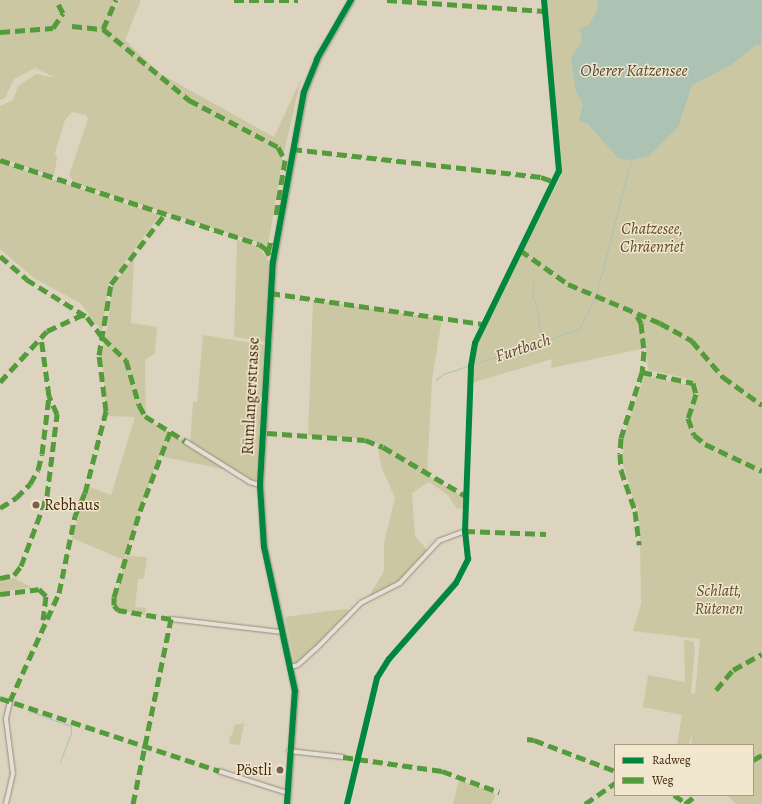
<!DOCTYPE html>
<meta charset="utf-8">
<style>
body{margin:0}
#map{position:relative;width:762px;height:804px;overflow:hidden;background:#ddd4c0;font-family:Alegreya,serif}
div>[style]{position:absolute}
[style*='--x']{left:calc(var(--x)*1px);top:calc(var(--y)*1px);width:calc(var(--w)*1px);rotate:calc(var(--a)*1deg)}
.green>*{inset:0;background:#cbc7a2}
.water>*{inset:0;background:#acc2b3}
.stream>*{height:1px;margin:-0.5px;padding:0 0.5px;transform-origin:0.5px;border-radius:0.5px;background:#acc2b3}
.roads{filter:drop-shadow(0 0 1px #958c7d) drop-shadow(0 0 1px #958c7d)}
.street>*{height:3.5px;margin:-1.75px;padding:0 1.75px;transform-origin:1.75px;border-radius:1.75px;background:#e5e0d5}
.secondary>*{height:5px;margin:-2.5px;padding:0 2.5px;transform-origin:2.5px;border-radius:2.5px;background:#e5e0d5}
.quiet>*{height:5px;margin-top:-2.5px;transform-origin:0;background:repeating-linear-gradient(90deg,#549b3b 0 10px,transparent 0 15px)}
.cycleway>*{height:6px;margin:-3px;padding:0 3px;transform-origin:3px;border-radius:3px;background:#00873e}
.dots>*{width:11px;height:11px;translate:-50% -50%;box-sizing:border-box;border:2px solid #f1e6ce;border-radius:50%}
span{translate:-50% -50%;white-space:nowrap;text-align:center;line-height:1.15;-webkit-text-stroke:3px #f1e6ce;paint-order:stroke}
.park-label{font-size:16px;color:#614b29;font-style:italic}
.street-label{font-size:16px;color:#432509}
.poi-label{font-size:16px;color:#432509}
.left{translate:0 -50%;text-align:left}
.right{translate:-100% -50%;text-align:right}
.water-label{font-size:17px;color:#584a32;font-style:italic}
.legend{position:absolute;left:614px;top:744px;width:140px;height:52px;box-sizing:border-box;background:#f1e6ce;border:1px solid #ab997f;margin:0;padding:5px 7px;list-style:none;font-size:12px;color:#432509}
.legend li{display:flex;align-items:center;gap:8px;height:20px}
.legend b{width:20px;border:1px solid #ab997f}
</style>
<div id="map">
<div class="green">
<i style="clip-path:polygon(0 0,119px 0,104px 27px,120px 0,141px 0,125px 40px,161px 74px,274px 137px,301px 79px,282px 161px,268px 246px,74px 183px,69px 175px,88px 119px,86px 115px,72px 112px,65px 120px,55px 153px,57px 158px,54px 176px,0 158px,0 106px,13px 100px,18px 86px,36px 74px,56px 78px,35px 68px,14px 79px,5px 98px,0 100px)"></i>
<i style="clip-path:polygon(546px 0,762px 0,762px 804px,736px 804px,726px 795px,753px 795px,753px 745px,691px 745px,692px 732px,689px 745px,677px 745px,682px 715px,643px 707px,648px 675px,685px 682px,684px 640px,693px 641px,695px 648px,691px 693px,695px 694px,700px 639px,633px 631px,641px 604px,640px 537px,638px 507px,635px 505px,623px 464px,623px 436px,645px 375px,691px 386px,695px 394px,698px 388px,686px 378px,648px 370px,646px 348px,551px 368px,552px 359px,472px 383px,476px 345px,483px 327px,560px 178px)"></i>
<i style="clip-path:polygon(0 162px,160px 215px,109px 283px,102px 331px,80px 303px,34px 278px,0 249px)"></i>
<i style="clip-path:polygon(237px 240px,259px 247px,271px 264px,265px 342px,234px 337px)"></i>
<i style="clip-path:polygon(134px 257px,131px 323px,157px 327px,155px 353px,145px 360px,146px 418px,228px 470px,159px 456px,124px 560px,72px 538px,87px 486px,111px 495px,135px 417px,107px 416px,101px 350px,105px 343px,113px 285px)"></i>
<i style="clip-path:polygon(313px 300px,442px 319px,432px 379px,427px 475px,464px 497px,464px 508px,457px 509px,448px 495px,429px 482px,412px 493px,415px 536px,428px 551px,398px 583px,368px 598px,384px 571px,384px 543px,395px 498px,381px 466px,377px 443px,366px 439px,308px 435px)"></i>
<i style="clip-path:polygon(203px 335px,265px 345px,258px 477px,254px 481px,190px 443px,193px 402px,197px 402px)"></i>
<i style="clip-path:polygon(126px 556px,147px 557px,144px 579px,138px 579px,135px 607px,146px 608px,145px 615px,118px 610px,114px 605px)"></i>
<i style="clip-path:polygon(14px 578px,31px 587px,0 592px,0 580px)"></i>
<i style="clip-path:polygon(344px 609px,352px 611px,295px 665px,285px 617px)"></i>
<i style="clip-path:polygon(244px 723px,240px 745px,230px 744px,229px 735px,232px 736px,234px 725px)"></i>
<i style="clip-path:polygon(459px 780px,494px 792px,495px 797px,491px 804px,453px 804px)"></i>
</div>
<div class="water">
<i style="clip-path:polygon(598px 0,762px 0,761px 45px,756px 45px,731px 65px,692px 85px,678px 127px,649px 156px,631px 160px,618px 158px,588px 124px,579px 121px,583px 104px,576px 92px,571px 58px,582px 41px,580px 28px,589px 25px,597px 10px)"></i>
</div>
<div class="stream">
<i style="--x:534;--y:281;--w:15;--a:98"></i>
<i style="--x:532;--y:296;--w:13;--a:67"></i>
<i style="--x:537;--y:308;--w:33;--a:83"></i>
<i style="--x:596;--y:295;--w:139;--a:-75.5"></i>
<i style="--x:436;--y:380;--w:9;--a:-41"></i>
<i style="--x:443;--y:374;--w:143;--a:-18.3"></i>
<i style="--x:579;--y:329;--w:34;--a:-63"></i>
<i style="--x:29;--y:711;--w:45;--a:19.7"></i>
<i style="--x:71;--y:726;--w:7;--a:90"></i>
<i style="--x:71;--y:733;--w:31;--a:111"></i>
<i style="--x:355;--y:756;--w:81;--a:-75.8"></i>
<i style="--x:375;--y:677;--w:30;--a:-57"></i>
<i style="--x:391;--y:652;--w:106;--a:-49.2"></i>
<i style="--x:460;--y:572;--w:14;--a:-69"></i>
<i style="--x:465;--y:559;--w:24;--a:-95"></i>
<i style="--x:344;--y:804;--w:44;--a:-76.9"></i>
</div>
<div class="roads">
<div class="street">
<i style="--x:185;--y:441;--w:77;--a:32.2"></i>
<i style="--x:250;--y:482;--w:10;--a:17"></i>
<i style="--x:171;--y:619;--w:112;--a:6.7"></i>
<i style="--x:290;--y:667;--w:8;--a:-14"></i>
<i style="--x:298;--y:665;--w:24;--a:-42"></i>
<i style="--x:316;--y:649;--w:64;--a:-45.6"></i>
<i style="--x:361;--y:603;--w:44;--a:-27.1"></i>
<i style="--x:400;--y:583;--w:57;--a:-47.1"></i>
<i style="--x:439;--y:541;--w:28;--a:-21"></i>
<i style="--x:289;--y:751;--w:54;--a:6.3"></i>
<i style="--x:219;--y:771;--w:72;--a:17.7"></i>
<i style="--x:6;--y:804;--w:31;--a:-77"></i>
<i style="--x:13;--y:774;--w:55;--a:-97.3"></i>
<i style="--x:6;--y:719;--w:18;--a:-77"></i>
</div>
<div class="secondary">
<i style="--x:287;--y:804;--w:113;--a:-86"></i>
<i style="--x:295;--y:691;--w:147;--a:-102.1"></i>
<i style="--x:264;--y:547;--w:62;--a:-93.7"></i>
<i style="--x:260;--y:485;--w:223;--a:-86.7"></i>
<i style="--x:273;--y:262;--w:173;--a:-79.7"></i>
<i style="--x:304;--y:92;--w:35;--a:-68"></i>
<i style="--x:317;--y:59;--w:68;--a:-60"></i>
</div>
</div>
<div class="quiet">
<i style="--x:234;--y:0;--w:64;--a:0"></i>
<i style="--x:387;--y:0;--w:158;--a:4"></i>
<i style="--x:72;--y:26;--w:31;--a:6"></i>
<i style="--x:103;--y:29;--w:112;--a:39.5"></i>
<i style="--x:189;--y:100;--w:101;--a:27.8"></i>
<i style="--x:278;--y:147;--w:15;--a:62"></i>
<i style="--x:285;--y:160;--w:56;--a:99.3"></i>
<i style="--x:103;--y:29;--w:32;--a:-66"></i>
<i style="--x:0;--y:32;--w:53;--a:-4.3"></i>
<i style="--x:53;--y:28;--w:18;--a:-56"></i>
<i style="--x:63;--y:13;--w:15;--a:-118"></i>
<i style="--x:292;--y:149;--w:251;--a:6.4"></i>
<i style="--x:541;--y:177;--w:15;--a:20"></i>
<i style="--x:0;--y:160;--w:272;--a:18"></i>
<i style="--x:259;--y:244;--w:9;--a:36"></i>
<i style="--x:266;--y:249;--w:7;--a:63"></i>
<i style="--x:520;--y:250;--w:59;--a:35.3"></i>
<i style="--x:568;--y:284;--w:100;--a:23"></i>
<i style="--x:660;--y:323;--w:37;--a:29"></i>
<i style="--x:692;--y:341;--w:48;--a:49.3"></i>
<i style="--x:723;--y:377;--w:48;--a:35.7"></i>
<i style="--x:268;--y:252;--w:11;--a:-75"></i>
<i style="--x:0;--y:256;--w:35;--a:41"></i>
<i style="--x:26;--y:279;--w:72;--a:31.9"></i>
<i style="--x:87;--y:317;--w:26;--a:53"></i>
<i style="--x:103;--y:338;--w:32;--a:44"></i>
<i style="--x:126;--y:360;--w:47;--a:73.9"></i>
<i style="--x:139;--y:405;--w:13;--a:61"></i>
<i style="--x:145;--y:416;--w:47;--a:32"></i>
<i style="--x:270;--y:293;--w:214;--a:8.3"></i>
<i style="--x:637;--y:316;--w:8;--a:60"></i>
<i style="--x:641;--y:323;--w:28;--a:84"></i>
<i style="--x:644;--y:351;--w:21;--a:95"></i>
<i style="--x:642;--y:372;--w:69;--a:107.7"></i>
<i style="--x:621;--y:438;--w:16;--a:94"></i>
<i style="--x:620;--y:454;--w:16;--a:86"></i>
<i style="--x:621;--y:470;--w:43;--a:71.1"></i>
<i style="--x:635;--y:511;--w:34;--a:83"></i>
<i style="--x:642;--y:372;--w:52;--a:12.2"></i>
<i style="--x:693;--y:383;--w:11;--a:75"></i>
<i style="--x:696;--y:394;--w:25;--a:108"></i>
<i style="--x:688;--y:418;--w:18;--a:71"></i>
<i style="--x:694;--y:435;--w:14;--a:39"></i>
<i style="--x:705;--y:444;--w:63;--a:25.3"></i>
<i style="--x:0;--y:382;--w:69;--a:-47.3"></i>
<i style="--x:47;--y:331;--w:41;--a:-24.7"></i>
<i style="--x:267;--y:433;--w:98;--a:4.1"></i>
<i style="--x:365;--y:440;--w:19;--a:21"></i>
<i style="--x:383;--y:447;--w:96;--a:30.6"></i>
<i style="--x:0;--y:508;--w:19;--a:-32"></i>
<i style="--x:16;--y:498;--w:20;--a:-45"></i>
<i style="--x:30;--y:484;--w:16;--a:-60"></i>
<i style="--x:38;--y:470;--w:16;--a:-76"></i>
<i style="--x:42;--y:454;--w:58;--a:-83.1"></i>
<i style="--x:49;--y:396;--w:60;--a:-97.7"></i>
<i style="--x:465;--y:531;--w:81;--a:2.1"></i>
<i style="--x:0;--y:578;--w:14;--a:-12"></i>
<i style="--x:14;--y:575;--w:11;--a:-52"></i>
<i style="--x:21;--y:566;--w:75;--a:-69.6"></i>
<i style="--x:47;--y:496;--w:83;--a:-83"></i>
<i style="--x:57;--y:414;--w:20;--a:-114"></i>
<i style="--x:0;--y:594;--w:39;--a:-7"></i>
<i style="--x:39;--y:589;--w:10;--a:45"></i>
<i style="--x:46;--y:596;--w:24;--a:97"></i>
<i style="--x:716;--y:690;--w:26;--a:-50"></i>
<i style="--x:733;--y:670;--w:33;--a:-29"></i>
<i style="--x:0;--y:698;--w:231;--a:18.4"></i>
<i style="--x:10;--y:701;--w:119;--a:-65.6"></i>
<i style="--x:59;--y:593;--w:79;--a:-78.3"></i>
<i style="--x:75;--y:516;--w:25;--a:-67"></i>
<i style="--x:85;--y:493;--w:85;--a:-75.6"></i>
<i style="--x:106;--y:411;--w:56;--a:-97.1"></i>
<i style="--x:99;--y:355;--w:72;--a:-80.4"></i>
<i style="--x:111;--y:284;--w:88;--a:-52.4"></i>
<i style="--x:527;--y:739;--w:7;--a:8"></i>
<i style="--x:534;--y:740;--w:87;--a:20.9"></i>
<i style="--x:343;--y:757;--w:100;--a:8"></i>
<i style="--x:442;--y:771;--w:61;--a:20.2"></i>
<i style="--x:753;--y:760;--w:10;--a:-29"></i>
<i style="--x:674;--y:795;--w:14;--a:34"></i>
<i style="--x:133;--y:804;--w:189;--a:-78.4"></i>
<i style="--x:171;--y:619;--w:54;--a:-170.4"></i>
<i style="--x:118;--y:610;--w:6;--a:-129"></i>
<i style="--x:114;--y:605;--w:8;--a:-90"></i>
<i style="--x:114;--y:597;--w:90;--a:-73.2"></i>
<i style="--x:140;--y:511;--w:85;--a:-69.2"></i>
<i style="--x:585;--y:804;--w:37;--a:-35"></i>
<i style="--x:685;--y:804;--w:14;--a:-39"></i>
</div>
<div class="cycleway">
<i style="--x:287;--y:804;--w:113;--a:-86"></i>
<i style="--x:295;--y:691;--w:147;--a:-102.1"></i>
<i style="--x:264;--y:547;--w:62;--a:-93.7"></i>
<i style="--x:260;--y:485;--w:223;--a:-86.7"></i>
<i style="--x:273;--y:262;--w:173;--a:-79.7"></i>
<i style="--x:304;--y:92;--w:35;--a:-68"></i>
<i style="--x:317;--y:59;--w:68;--a:-60"></i>
<i style="--x:347;--y:804;--w:130;--a:-76.6"></i>
<i style="--x:377;--y:678;--w:22;--a:-58"></i>
<i style="--x:389;--y:659;--w:101;--a:-48.6"></i>
<i style="--x:456;--y:583;--w:27;--a:-63"></i>
<i style="--x:468;--y:559;--w:28;--a:-96"></i>
<i style="--x:465;--y:531;--w:165;--a:-87.9"></i>
<i style="--x:471;--y:366;--w:23;--a:-80"></i>
<i style="--x:475;--y:343;--w:191;--a:-64"></i>
<i style="--x:559;--y:171;--w:172;--a:-95"></i>
</div>
<div class="dots">
<i style="left:36px;top:505px;background:#796249"></i>
<i style="left:280px;top:770px;background:#796249"></i>
</div>
<div class="park-label">
<span style="left:652px;top:238px">Chatzesee,<br>Chräenriet</span>
<span style="left:719px;top:600px">Schlatt,<br>Rütenen</span>
</div>
<div class="street-label">
<span style="left:251px;top:396px;rotate:-87deg">Rümlangerstrasse</span>
</div>
<div class="poi-label">
<span class="left" style="left:44px;top:505px">Rebhaus</span>
<span class="right" style="left:272px;top:770px">Pöstli</span>
</div>
<div class="water-label">
<span style="left:634px;top:71px">Oberer Katzensee</span>
<span style="left:523px;top:348px;rotate:-18deg">Furtbach</span>
</div>
<ul class="legend">
<li><b style="height:5px;background:#00873e"></b>Radweg</li>
<li><b style="height:5px;background:#549b3b"></b>Weg</li>
</ul>
</div>
